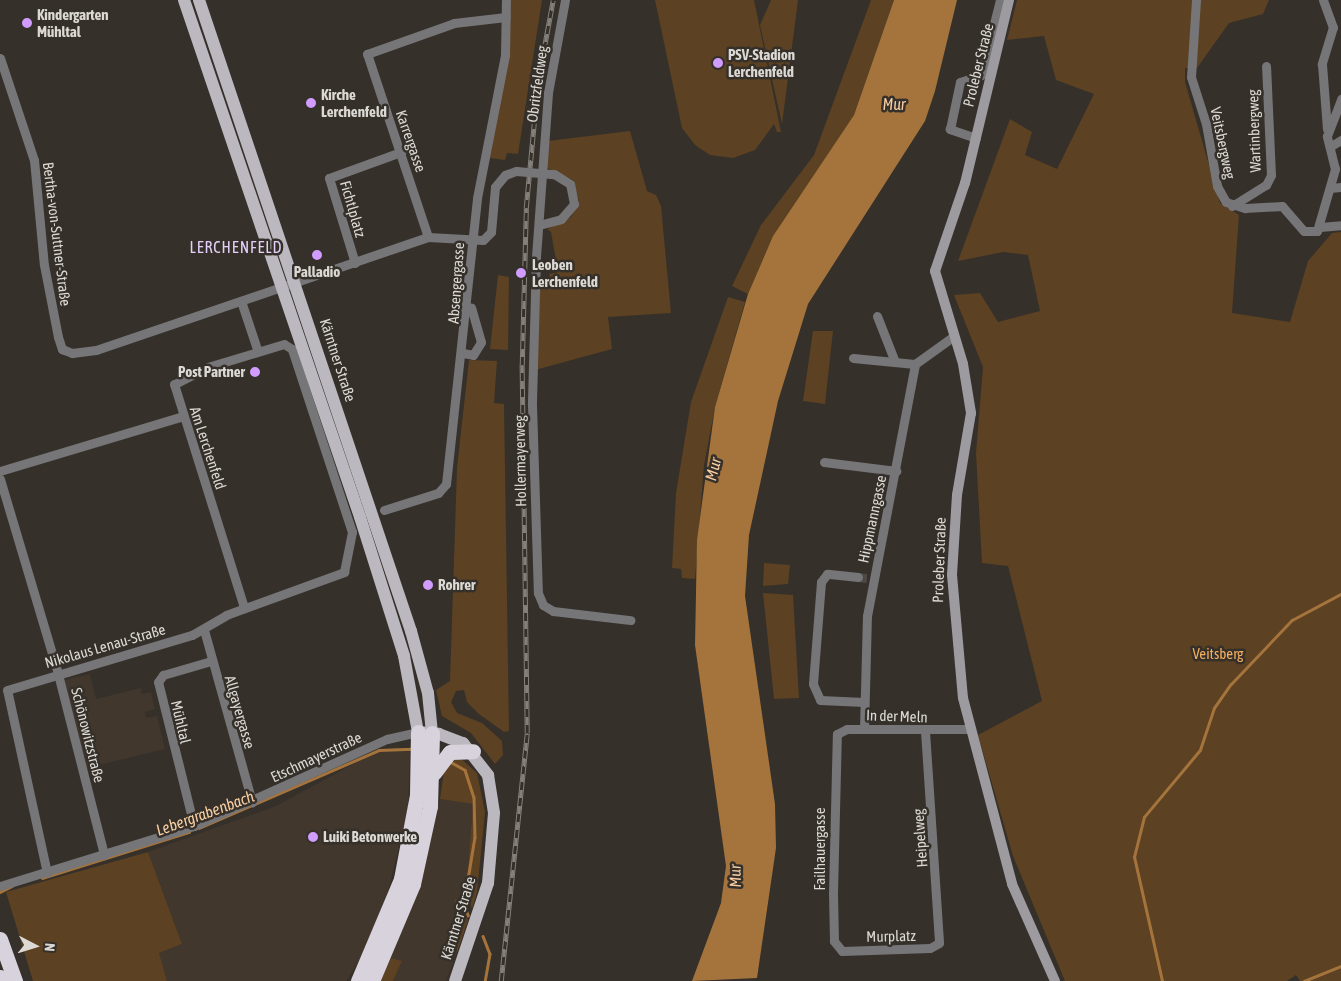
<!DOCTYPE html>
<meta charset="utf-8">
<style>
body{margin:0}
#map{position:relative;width:1341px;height:981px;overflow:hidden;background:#35302a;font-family:"Asap Condensed",sans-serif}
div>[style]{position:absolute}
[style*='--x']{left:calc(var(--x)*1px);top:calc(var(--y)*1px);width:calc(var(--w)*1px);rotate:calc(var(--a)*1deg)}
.built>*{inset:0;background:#41372d}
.green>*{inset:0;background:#5c4122}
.water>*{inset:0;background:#a5743c}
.stream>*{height:2.5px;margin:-1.25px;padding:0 1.25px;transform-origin:1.25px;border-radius:1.25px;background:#a5743c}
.street-tunnel>*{height:9px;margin-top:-4.5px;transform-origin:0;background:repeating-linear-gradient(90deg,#4e4944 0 9px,transparent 0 13.5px)}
.street>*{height:9px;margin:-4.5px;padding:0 4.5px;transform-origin:4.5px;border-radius:4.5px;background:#767578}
.secondary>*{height:10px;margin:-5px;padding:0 5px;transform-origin:5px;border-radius:5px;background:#9d9ba0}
.primary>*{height:12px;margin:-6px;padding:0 6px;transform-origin:6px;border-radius:6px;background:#bbb8bf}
.highway>*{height:15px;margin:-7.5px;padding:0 7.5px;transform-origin:7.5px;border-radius:7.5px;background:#d7d2db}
.rail>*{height:4.5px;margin-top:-2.25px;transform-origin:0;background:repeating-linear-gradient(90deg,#35302a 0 8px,#84807b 0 16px);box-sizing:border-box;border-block:1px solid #84807b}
.street-bridge>*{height:9px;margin:-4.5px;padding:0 4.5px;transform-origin:4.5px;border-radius:4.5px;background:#767578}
.dots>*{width:14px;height:14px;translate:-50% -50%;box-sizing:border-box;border:2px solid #35302a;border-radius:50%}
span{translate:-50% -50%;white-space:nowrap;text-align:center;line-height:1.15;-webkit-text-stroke:5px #35302a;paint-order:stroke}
.poi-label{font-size:15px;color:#dcd9d5;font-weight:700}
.left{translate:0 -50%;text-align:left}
.right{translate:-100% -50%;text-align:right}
.street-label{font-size:15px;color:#dcd9d5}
.park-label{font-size:15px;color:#f3ae60}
.water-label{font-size:16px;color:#f9cea2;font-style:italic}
.neighbourhood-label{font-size:16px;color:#e3cff8;letter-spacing:1px}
.north{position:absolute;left:10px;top:921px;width:50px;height:50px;-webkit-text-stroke:4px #35302a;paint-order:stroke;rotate:95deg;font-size:14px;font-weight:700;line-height:20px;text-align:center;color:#dcd9d5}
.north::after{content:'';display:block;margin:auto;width:18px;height:22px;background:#dcd9d5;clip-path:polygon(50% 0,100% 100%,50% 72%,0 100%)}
</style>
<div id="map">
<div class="built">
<i style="clip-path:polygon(90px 674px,96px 699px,141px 688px,142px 694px,151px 692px,155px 709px,145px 712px,146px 718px,157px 716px,165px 749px,86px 768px,65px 680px)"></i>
<i style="clip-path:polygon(395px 747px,410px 749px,408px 808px,390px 884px,367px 948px,346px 981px,167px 981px,159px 953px,182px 944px,148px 852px,276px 806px,372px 754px)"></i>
<i style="clip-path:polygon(440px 799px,473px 804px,468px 869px,462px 899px,455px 899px,457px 953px,446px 981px,393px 981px,402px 961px,391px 958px,415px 896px)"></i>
</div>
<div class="green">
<i style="clip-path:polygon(509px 0,542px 0,518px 154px,507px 153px,505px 160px,490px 158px,509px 50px)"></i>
<i style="clip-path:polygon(655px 0,754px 0,781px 132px,777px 132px,774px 124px,755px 150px,733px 158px,710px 155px,695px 145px,682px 128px)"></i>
<i style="clip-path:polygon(771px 0,798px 0,782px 124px,760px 25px)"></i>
<i style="clip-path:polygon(871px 0,894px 0,854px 115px,773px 236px,748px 294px,732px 286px,761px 225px,814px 155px)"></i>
<i style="clip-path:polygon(1017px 0,1269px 0,1263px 14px,1229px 23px,1197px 68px,1185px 68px,1185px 82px,1220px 203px,1239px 215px,1232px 313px,1290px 322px,1308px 261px,1332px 233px,1341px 232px,1341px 981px,1300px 981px,1296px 975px,1287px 981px,1065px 981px,1013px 856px,978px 735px,1042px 701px,1008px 566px,982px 563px,976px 453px,983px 367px,954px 295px,980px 293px,998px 322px,1040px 311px,1028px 255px,1003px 252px,958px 261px,1010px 119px,1032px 132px,1025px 155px,1057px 169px,1094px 94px,1056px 80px,1044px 36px,1007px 40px)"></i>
<i style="clip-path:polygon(630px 131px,647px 191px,656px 195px,661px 206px,671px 313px,608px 317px,612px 349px,535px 370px,539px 286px,551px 284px,549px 274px,558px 272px,551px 232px,547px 229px,571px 217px,579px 201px,573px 180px,547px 168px,548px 141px)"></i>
<i style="clip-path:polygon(498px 275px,509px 277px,508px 350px,490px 349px)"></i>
<i style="clip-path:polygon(728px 297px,745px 302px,715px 407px,704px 465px,695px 579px,682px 578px,681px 569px,672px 568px,676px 493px,691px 402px)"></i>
<i style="clip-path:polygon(813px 331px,833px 331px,825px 404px,803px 401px)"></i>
<i style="clip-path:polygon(469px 360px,497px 361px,494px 403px,504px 404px,509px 731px,504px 732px,479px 714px,467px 702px,464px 690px,456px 691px,451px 702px,457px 713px,482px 723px,502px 741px,503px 755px,495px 764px,471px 733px,442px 716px,436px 690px,450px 681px,457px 468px)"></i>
<i style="clip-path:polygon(764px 563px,790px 565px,788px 584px,763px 586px)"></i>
<i style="clip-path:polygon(763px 593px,793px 595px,799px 698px,774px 699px)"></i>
<i style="clip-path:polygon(458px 756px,477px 773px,485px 812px,477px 892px,472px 909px,469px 900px,464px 913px,468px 920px,457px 953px,455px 899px,462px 899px,468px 869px,473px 804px,440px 799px,445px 764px)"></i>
<i style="clip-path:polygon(148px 852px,182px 944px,159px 953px,167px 981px,33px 981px,6px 892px)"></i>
<i style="clip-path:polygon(391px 958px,402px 961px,393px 981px,380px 981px)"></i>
</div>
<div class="water">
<i style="clip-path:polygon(894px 0,957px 0,935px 91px,925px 121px,808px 304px,778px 401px,749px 535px,745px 596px,775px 804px,776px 848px,757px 978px,692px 981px,721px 903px,726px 866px,695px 645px,697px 540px,715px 407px,748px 294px,773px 236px,854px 115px)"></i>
</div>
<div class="stream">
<i style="--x:449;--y:761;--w:18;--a:29"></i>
<i style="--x:465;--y:770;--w:28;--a:72"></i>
<i style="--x:474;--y:797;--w:40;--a:88.6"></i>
<i style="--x:475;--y:837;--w:68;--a:99.3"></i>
<i style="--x:464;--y:904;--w:12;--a:70"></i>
<i style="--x:199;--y:828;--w:196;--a:-23.4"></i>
<i style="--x:379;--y:750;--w:33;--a:-2"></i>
<i style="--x:42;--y:878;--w:154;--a:-17.4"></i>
<i style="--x:0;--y:892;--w:13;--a:-27"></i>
<i style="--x:483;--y:936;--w:19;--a:69"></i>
<i style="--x:490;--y:954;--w:27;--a:100"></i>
<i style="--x:1162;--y:981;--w:127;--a:-102.7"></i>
<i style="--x:1134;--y:857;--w:41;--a:-76"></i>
<i style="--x:1144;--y:817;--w:87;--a:-50.1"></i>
<i style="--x:1200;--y:750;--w:44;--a:-71.6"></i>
<i style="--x:1214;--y:708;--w:29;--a:-55"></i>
<i style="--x:1231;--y:684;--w:88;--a:-46.4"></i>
<i style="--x:1292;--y:620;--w:55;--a:-28"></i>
<i style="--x:1304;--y:981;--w:40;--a:-22"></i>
</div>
<div class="street-tunnel">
<i style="--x:858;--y:577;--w:9;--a:6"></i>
</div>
<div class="street">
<i style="--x:565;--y:0;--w:95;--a:100.4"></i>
<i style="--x:548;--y:93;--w:165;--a:94.2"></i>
<i style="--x:536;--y:258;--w:147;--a:91.6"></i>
<i style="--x:532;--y:405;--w:188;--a:88.2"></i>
<i style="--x:538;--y:593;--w:13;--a:67"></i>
<i style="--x:543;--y:605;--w:12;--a:31"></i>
<i style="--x:553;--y:611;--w:78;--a:6.7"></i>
<i style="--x:1196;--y:0;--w:77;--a:93.7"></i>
<i style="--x:1191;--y:77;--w:49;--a:72.3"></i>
<i style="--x:1206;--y:124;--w:63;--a:79.9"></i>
<i style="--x:1217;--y:186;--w:18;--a:61"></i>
<i style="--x:1226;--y:202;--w:20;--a:18"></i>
<i style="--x:1245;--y:208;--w:37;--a:-3"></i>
<i style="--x:1282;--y:206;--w:33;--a:49"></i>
<i style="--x:1304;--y:231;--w:13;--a:0"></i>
<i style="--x:1317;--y:231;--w:65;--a:-73.8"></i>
<i style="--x:1335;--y:169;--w:34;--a:-104"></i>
<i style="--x:1327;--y:136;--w:40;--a:-69"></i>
<i style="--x:1323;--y:0;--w:29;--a:70"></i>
<i style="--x:1333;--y:27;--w:39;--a:107"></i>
<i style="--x:1322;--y:64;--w:65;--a:85.6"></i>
<i style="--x:0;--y:58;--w:108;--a:71.6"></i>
<i style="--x:34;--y:160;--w:105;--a:84.6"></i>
<i style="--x:44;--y:265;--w:73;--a:79"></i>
<i style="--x:58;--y:337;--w:13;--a:72"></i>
<i style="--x:62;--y:349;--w:11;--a:22"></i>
<i style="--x:72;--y:353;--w:24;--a:-7"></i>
<i style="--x:96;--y:350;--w:351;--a:-18.8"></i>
<i style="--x:428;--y:237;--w:55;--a:3.1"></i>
<i style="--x:483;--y:240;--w:11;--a:-45"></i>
<i style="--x:491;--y:232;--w:45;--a:-84.9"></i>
<i style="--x:495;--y:187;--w:16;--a:-50"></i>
<i style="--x:505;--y:175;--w:12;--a:-20"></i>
<i style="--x:976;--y:138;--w:28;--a:-161"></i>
<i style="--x:950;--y:129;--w:48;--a:-78"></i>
<i style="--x:960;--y:82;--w:22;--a:-18"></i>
<i style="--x:981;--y:75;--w:77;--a:-75.8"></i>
<i style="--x:1331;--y:146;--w:12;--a:-31"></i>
<i style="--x:1330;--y:188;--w:11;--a:-5"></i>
<i style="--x:1232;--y:206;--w:40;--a:-32"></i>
<i style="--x:1266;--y:185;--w:11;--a:-63"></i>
<i style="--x:1271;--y:175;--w:109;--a:-92.6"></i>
<i style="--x:539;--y:225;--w:23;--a:-15"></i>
<i style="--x:561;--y:219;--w:20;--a:-49"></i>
<i style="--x:574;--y:204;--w:20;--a:-101"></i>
<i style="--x:570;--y:184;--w:19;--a:-148"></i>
<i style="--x:1320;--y:227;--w:21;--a:-5"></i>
<i style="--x:428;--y:237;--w:193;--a:-108.4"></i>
<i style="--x:367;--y:54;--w:92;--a:-19.6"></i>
<i style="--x:454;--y:23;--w:52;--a:-6.6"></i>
<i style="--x:355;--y:263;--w:89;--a:-107"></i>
<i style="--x:329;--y:178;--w:77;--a:-19.9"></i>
<i style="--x:241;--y:301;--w:51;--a:71.6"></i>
<i style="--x:877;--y:316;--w:49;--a:68.6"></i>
<i style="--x:463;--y:353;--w:10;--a:11"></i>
<i style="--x:473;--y:355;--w:15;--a:-58"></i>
<i style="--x:481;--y:342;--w:36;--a:-106"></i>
<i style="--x:853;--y:358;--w:62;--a:5.5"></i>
<i style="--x:824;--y:462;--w:73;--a:7.1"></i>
<i style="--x:0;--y:471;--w:191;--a:-16.7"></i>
<i style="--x:0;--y:479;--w:203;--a:73.4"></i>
<i style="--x:58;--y:674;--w:187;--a:75.7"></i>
<i style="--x:384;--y:510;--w:57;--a:-17.5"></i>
<i style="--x:438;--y:493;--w:12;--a:-48"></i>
<i style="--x:446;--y:484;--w:288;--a:-83.8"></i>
<i style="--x:477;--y:198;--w:146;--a:-78.9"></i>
<i style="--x:505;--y:55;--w:55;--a:-89"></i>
<i style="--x:858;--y:577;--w:31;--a:-174"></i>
<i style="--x:827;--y:574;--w:10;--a:127"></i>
<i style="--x:821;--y:582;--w:102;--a:94.5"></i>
<i style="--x:813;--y:684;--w:17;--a:66"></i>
<i style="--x:820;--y:700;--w:44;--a:2.6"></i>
<i style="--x:204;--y:630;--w:179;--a:74.4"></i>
<i style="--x:864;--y:729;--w:113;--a:-88.5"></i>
<i style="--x:867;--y:616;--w:257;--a:-79.2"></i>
<i style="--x:915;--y:364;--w:48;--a:-35.7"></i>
<i style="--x:925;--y:731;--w:212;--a:86.2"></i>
<i style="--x:939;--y:943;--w:10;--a:151"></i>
<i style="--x:930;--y:948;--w:88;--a:178"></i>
<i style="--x:842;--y:951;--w:13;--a:-129"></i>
<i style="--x:834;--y:941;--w:48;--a:-91.2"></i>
<i style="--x:833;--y:893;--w:159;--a:-88.6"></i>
<i style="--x:837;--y:734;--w:11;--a:-27"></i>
<i style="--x:847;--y:729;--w:123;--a:0"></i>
<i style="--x:194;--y:826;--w:148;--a:-104"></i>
<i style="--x:158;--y:682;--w:9;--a:-54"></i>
<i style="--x:163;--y:675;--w:50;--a:-16.3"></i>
<i style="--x:47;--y:873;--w:187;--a:-102.3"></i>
<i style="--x:7;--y:690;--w:193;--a:-16.6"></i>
<i style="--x:192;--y:635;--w:39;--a:-30"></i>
<i style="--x:226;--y:615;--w:126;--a:-20"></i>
<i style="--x:344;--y:572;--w:41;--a:-78.7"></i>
<i style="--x:352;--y:532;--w:193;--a:-108.2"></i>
<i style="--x:292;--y:349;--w:9;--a:-148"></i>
<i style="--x:284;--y:344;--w:79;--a:163.2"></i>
<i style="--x:208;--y:367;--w:38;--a:153"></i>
<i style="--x:174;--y:384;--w:235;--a:72.6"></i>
<i style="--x:0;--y:886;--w:203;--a:-17.2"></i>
<i style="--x:194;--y:826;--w:212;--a:-24.3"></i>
<i style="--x:387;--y:739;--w:32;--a:-13"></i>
</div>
<div class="secondary">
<i style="--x:1009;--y:0;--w:188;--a:103.5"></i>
<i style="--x:965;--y:183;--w:93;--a:108.8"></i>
<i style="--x:935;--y:271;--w:97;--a:73.2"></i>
<i style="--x:963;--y:364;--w:50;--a:80.7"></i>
<i style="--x:971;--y:413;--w:83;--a:99.7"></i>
<i style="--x:957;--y:495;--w:80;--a:93.6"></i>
<i style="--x:952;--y:575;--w:123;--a:84.9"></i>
<i style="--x:963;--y:698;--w:192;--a:75.2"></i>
<i style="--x:1012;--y:884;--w:106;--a:66.1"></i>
</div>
<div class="primary">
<i style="--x:184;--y:0;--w:546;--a:71.2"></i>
<i style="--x:360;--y:517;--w:146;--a:72.4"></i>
<i style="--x:404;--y:656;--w:77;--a:79.6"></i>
<i style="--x:418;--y:732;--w:21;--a:5"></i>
<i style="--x:439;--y:734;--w:26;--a:21"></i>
<i style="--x:463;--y:743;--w:41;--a:52"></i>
<i style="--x:488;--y:775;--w:38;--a:81"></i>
<i style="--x:494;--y:813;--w:70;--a:94.9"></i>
<i style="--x:488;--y:883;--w:103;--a:108.6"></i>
<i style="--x:199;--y:0;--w:666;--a:71.43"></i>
<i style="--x:411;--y:631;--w:64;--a:74.7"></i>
<i style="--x:428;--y:693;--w:40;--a:84.3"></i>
</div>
<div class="highway">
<i style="--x:434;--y:773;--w:26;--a:-53"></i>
<i style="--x:450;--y:752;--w:23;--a:-2"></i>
<i style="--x:0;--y:939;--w:45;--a:70.3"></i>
<i style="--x:0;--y:977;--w:4;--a:63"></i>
<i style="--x:358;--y:981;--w:111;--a:-67.1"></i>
<i style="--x:401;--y:879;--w:86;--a:-79.2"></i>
<i style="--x:417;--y:795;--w:63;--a:-89.1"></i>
<i style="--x:372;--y:981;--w:105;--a:-67.1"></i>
<i style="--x:413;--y:884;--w:80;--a:-77.7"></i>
<i style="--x:430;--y:806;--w:73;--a:-88.4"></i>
</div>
<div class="rail">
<i style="--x:501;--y:981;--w:249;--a:-84"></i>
<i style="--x:527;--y:733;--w:368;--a:-90.8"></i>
<i style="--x:522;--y:365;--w:157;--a:-88.5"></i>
<i style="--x:526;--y:208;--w:128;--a:-84.6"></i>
<i style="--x:538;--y:81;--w:82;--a:-79.5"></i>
</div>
<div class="street-bridge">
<i style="--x:516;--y:171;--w:38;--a:5"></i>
</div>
<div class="dots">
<i style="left:27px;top:23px;background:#d09dff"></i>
<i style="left:718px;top:63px;background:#d09dff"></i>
<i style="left:311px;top:103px;background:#d09dff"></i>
<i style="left:317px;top:255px;background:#d09dff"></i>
<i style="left:521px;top:273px;background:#d09dff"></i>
<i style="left:255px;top:372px;background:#d09dff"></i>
<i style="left:428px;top:585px;background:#d09dff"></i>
<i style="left:313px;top:837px;background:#d09dff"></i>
</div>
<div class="poi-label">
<span class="left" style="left:37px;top:23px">Kindergarten<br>Mühltal</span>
<span class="left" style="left:728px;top:63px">PSV-Stadion<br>Lerchenfeld</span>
<span class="left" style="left:321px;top:103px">Kirche<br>Lerchenfeld</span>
<span class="left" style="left:532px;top:273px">Leoben<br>Lerchenfeld</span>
<span style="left:317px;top:272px">Palladio</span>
<span class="right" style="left:245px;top:372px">Post Partner</span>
<span class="left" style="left:438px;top:585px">Rohrer</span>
<span class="left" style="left:323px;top:837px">Luiki Betonwerke</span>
</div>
<div class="street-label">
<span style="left:978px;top:65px;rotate:-76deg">Proleber Straße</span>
<span style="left:537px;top:84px;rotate:-82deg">Obritzfeldweg</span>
<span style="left:1254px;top:131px;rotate:-92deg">Wartinbergweg</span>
<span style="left:411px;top:141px;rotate:71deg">Karrergasse</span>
<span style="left:1223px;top:143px;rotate:78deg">Veitsbergweg</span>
<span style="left:353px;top:209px;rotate:74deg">Fichtlplatz</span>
<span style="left:57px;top:234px;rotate:83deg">Bertha-von-Suttner-Straße</span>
<span style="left:456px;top:283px;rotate:-86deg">Absengergasse</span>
<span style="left:338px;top:360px;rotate:72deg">Kärntner Straße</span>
<span style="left:208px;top:448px;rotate:72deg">Am Lerchenfeld</span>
<span style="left:520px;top:461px;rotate:-91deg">Hollermayerweg</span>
<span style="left:872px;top:519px;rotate:-78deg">Hippmanngasse</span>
<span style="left:939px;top:560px;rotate:-88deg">Proleber Straße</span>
<span style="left:105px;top:646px;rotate:-16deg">Nikolaus Lenau-Straße</span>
<span style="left:240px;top:712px;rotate:74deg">Allgayergasse</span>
<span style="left:897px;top:716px;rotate:2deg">In der Meln</span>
<span style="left:181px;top:722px;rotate:77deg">Mühltal</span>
<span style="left:88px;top:735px;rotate:76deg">Schönowitzstraße</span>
<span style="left:316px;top:757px;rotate:-25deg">Etschmayerstraße</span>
<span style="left:920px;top:838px;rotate:-94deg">Heipelweg</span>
<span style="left:820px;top:849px;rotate:-90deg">Failhauergasse</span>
<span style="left:458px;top:918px;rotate:-73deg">Kärntner Straße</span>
<span style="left:891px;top:936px;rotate:-1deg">Murplatz</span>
</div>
<div class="park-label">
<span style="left:1218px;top:654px">Veitsberg</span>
</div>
<div class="water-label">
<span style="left:894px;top:104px">Mur</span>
<span style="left:713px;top:469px;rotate:-76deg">Mur</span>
<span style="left:205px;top:813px;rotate:-20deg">Lebergrabenbach</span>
<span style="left:735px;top:876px;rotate:-91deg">Mur</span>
</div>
<div class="neighbourhood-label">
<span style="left:236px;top:247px">LERCHENFELD</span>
</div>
<div class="north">N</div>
</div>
